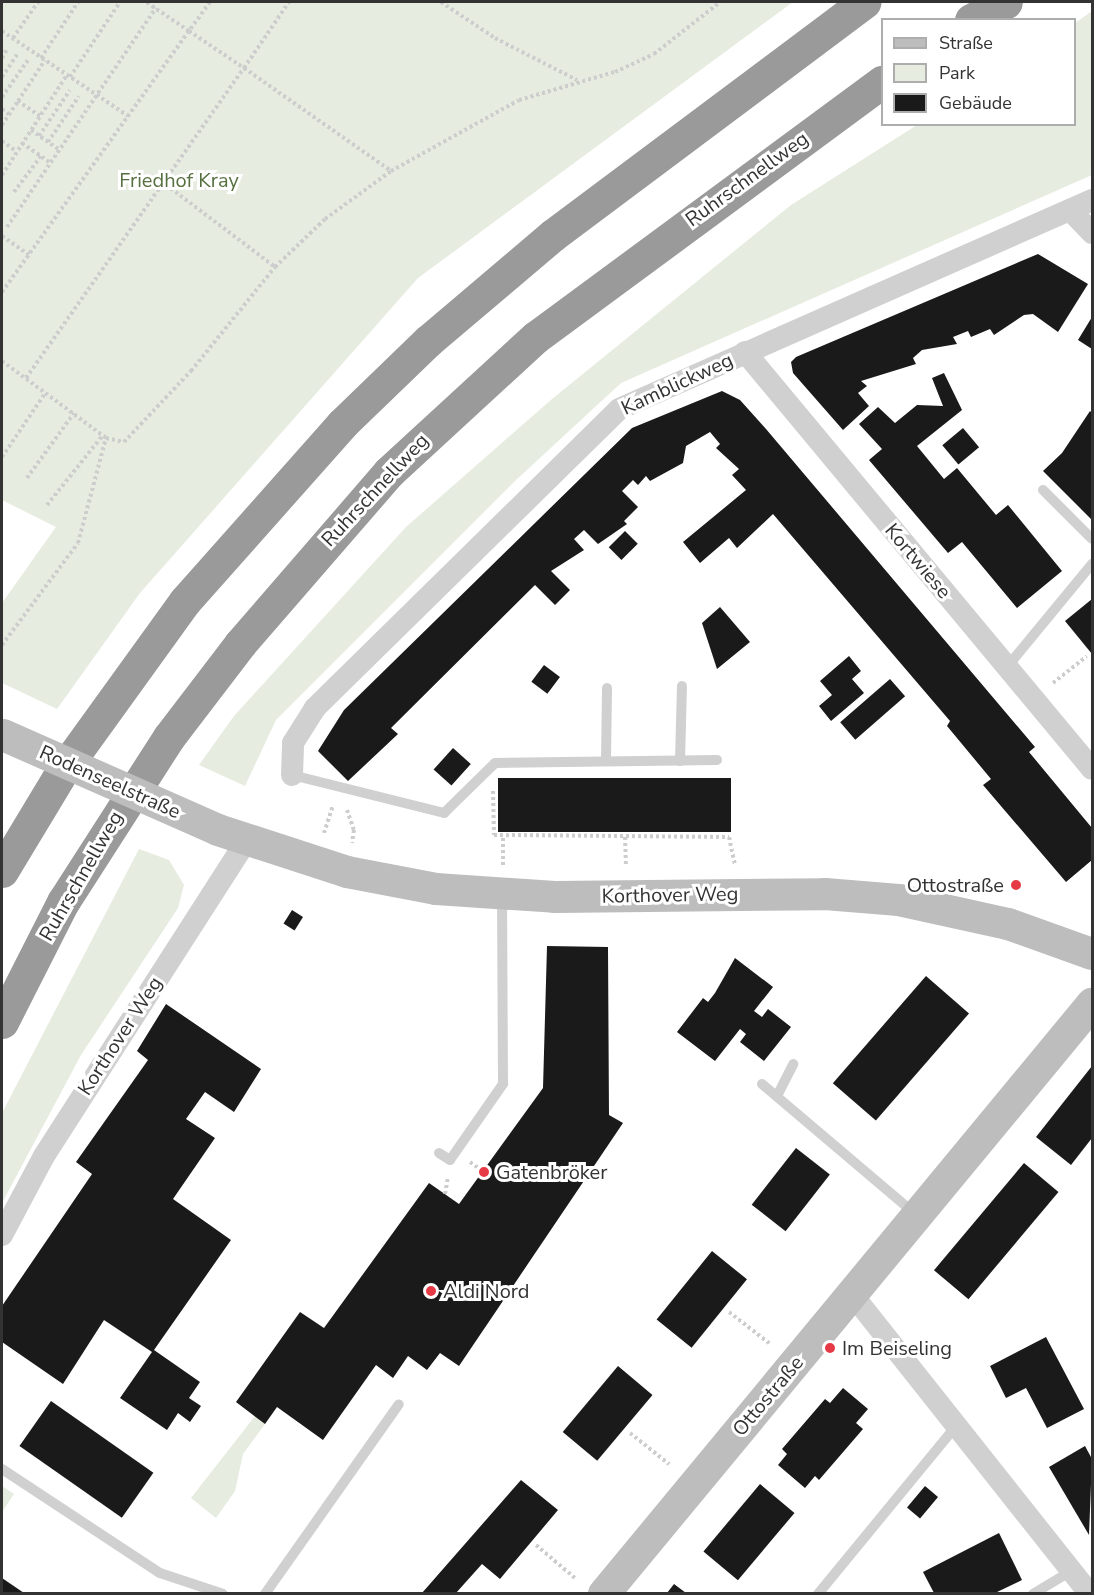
<!DOCTYPE html>
<meta charset="utf-8">
<style>
body{margin:0}
#map{position:relative;width:1094px;height:1595px;overflow:hidden;background:#fff;font-family:"Nunito Sans",sans-serif}
div>[style]{position:absolute}
[style*='--x']{left:calc(var(--x)*1px);top:calc(var(--y)*1px);width:calc(var(--w)*1px);rotate:calc(var(--a)*1deg)}
.green>*{inset:0;background:#e6ecdf}
.building>*{inset:0;background:#1a1a1a;transform-origin:0 0}
.path>*{height:4px;margin-top:-2px;transform-origin:0;background:repeating-linear-gradient(90deg,#cdcdcd 0 3px,transparent 0 6px)}
.lane>*{height:10px;margin:-5px;padding:0 5px;transform-origin:5px;border-radius:5px;background:#d0d0d0}
.street>*{height:22px;margin:-11px;padding:0 11px;transform-origin:11px;border-radius:11px;background:#d0d0d0}
.secondary>*{height:32px;margin:-16px;padding:0 16px;transform-origin:16px;border-radius:16px;background:#bdbdbd}
.highway>*{height:33px;margin:-16.5px;padding:0 16.5px;transform-origin:16.5px;border-radius:16.5px;background:#9a9a9a}
.secondary-bridge>*{height:32px;margin:-16px;padding:0 16px;transform-origin:16px;border-radius:16px;background:#bdbdbd}
.dots>*{width:16px;height:16px;translate:-50% -50%;box-sizing:border-box;border:3px solid #fff;border-radius:50%}
span{translate:-50% -50%;white-space:nowrap;text-align:center;line-height:1.15;-webkit-text-stroke:6px #fff;paint-order:stroke}
.street-label{font-size:20px;color:#333}
.park-label{font-size:20px;color:#56703f}
.poi-label{font-size:20px;color:#333}
.right{translate:-100% -50%;text-align:right}
.left{translate:0 -50%;text-align:left}
.frame{position:absolute;inset:0;border:3px solid #333;pointer-events:none}
.legend{position:absolute;left:881px;top:18px;width:195px;height:108px;box-sizing:border-box;background:#fff;border:2px solid #adadad;margin:0;padding:8px 10px;list-style:none;font-size:18px;color:#333}
.legend li{display:flex;align-items:center;gap:12px;height:30px}
.legend b{width:30px;border:2px solid #adadad}
</style>
<div id="map">
<div class="green">
<i style="clip-path:polygon(2px 2px,793px 2px,418px 278px,140px 593px,57px 709px,2px 683px,2px 603px,56px 527px,2px 500px)"></i>
<i style="clip-path:polygon(1092px 11px,1092px 175px,621px 383px,515px 481px,276px 720px,245px 786px,199px 765px,234px 716px,406px 527px,552px 399px,791px 205px,917px 125px,1074px 124px,1075px 23px)"></i>
<i style="clip-path:polygon(139px 849px,169px 860px,184px 885px,178px 908px,81px 1055px,2px 1203px,2px 1113px)"></i>
<i style="clip-path:polygon(255px 1416px,265px 1424px,243px 1454px,235px 1491px,216px 1518px,191px 1498px)"></i>
<i style="clip-path:polygon(2px 1486px,14px 1494px,2px 1512px)"></i>
</div>
<div class="building">
<i style="clip-path:polygon(1038px 254px,1088px 284px,1058px 332px,1033px 314px,1024px 315px,994px 335px,990px 329px,971px 337px,968px 331px,953px 337px,957px 344px,922px 350px,913px 358px,916px 364px,861px 381px,867px 386px,858px 393px,869px 406px,843px 430px,793px 373px,791px 362px,796px 357px)"></i>
<i style="clip-path:polygon(1092px 317px,1092px 349px,1078px 340px)"></i>
<i style="clip-path:polygon(944px 373px,962px 410px,917px 446px,944px 479px,957px 468px,996px 515px,1008px 505px,1062px 571px,1017px 608px,962px 542px,948px 553px,869px 460px,882px 449px,859px 424px,878px 407px,895px 423px,917px 405px,943px 406px,932px 378px)"></i>
<i style="clip-path:polygon(722px 391px,740px 400px,766px 429px,1035px 747px,1029px 752px,1092px 828px,1092px 860px,1066px 882px,983px 785px,991px 779px,947px 726px,950px 721px,773px 514px,737px 548px,729px 538px,700px 563px,683px 542px,746px 490px,732px 475px,739px 469px,716px 448px,720px 444px,710px 432px,686px 446px,683px 463px,650px 481px,646px 476px,638px 485px,633px 480px,622px 491px,638px 507px,624px 521px,627px 524px,598px 544px,584px 530px,574px 539px,584px 550px,551px 571px,570px 590px,555px 605px,535px 585px,391px 728px,398px 734px,348px 781px,318px 751px,344px 710px,632px 428px)"></i>
<i style="clip-path:polygon(1090px 411px,1092px 413px,1092px 520px,1043px 471px,1062px 453px)"></i>
<i style="left:963px;top:428px;width:25px;height:27px;rotate:50deg"></i>
<i style="left:625px;top:531px;width:18px;height:23px;rotate:45deg"></i>
<i style="clip-path:polygon(1092px 599px,1092px 654px,1065px 621px)"></i>
<i style="clip-path:polygon(720px 607px,750px 642px,717px 669px,702px 623px)"></i>
<i style="clip-path:polygon(849px 656px,861px 671px,852px 679px,864px 693px,831px 721px,819px 706px,832px 695px,820px 681px)"></i>
<i style="left:544px;top:665px;width:20px;height:21px;rotate:37deg"></i>
<i style="left:890px;top:679px;width:23px;height:66px;rotate:49deg"></i>
<i style="left:453px;top:748px;width:24px;height:29px;rotate:42deg"></i>
<i style="left:498px;top:778px;width:233px;height:54px"></i>
<i style="left:292px;top:910px;width:13px;height:16px;rotate:32deg"></i>
<i style="clip-path:polygon(547px 946px,608px 947px,609px 1115px,623px 1123px,459px 1366px,440px 1353px,427px 1370px,408px 1356px,393px 1378px,376px 1365px,323px 1440px,277px 1407px,265px 1424px,236px 1402px,300px 1312px,324px 1328px,429px 1183px,459px 1204px,543px 1088px)"></i>
<i style="clip-path:polygon(735px 958px,773px 987px,754px 1011px,762px 1017px,768px 1009px,791px 1027px,764px 1061px,740px 1042px,746px 1034px,740px 1029px,715px 1061px,677px 1032px,703px 998px,708px 1002px,715px 993px)"></i>
<i style="left:926px;top:976px;width:57px;height:142px;rotate:41deg"></i>
<i style="clip-path:polygon(166px 1004px,261px 1069px,234px 1112px,205px 1092px,186px 1119px,215px 1138px,173px 1199px,231px 1240px,154px 1350px,200px 1382px,189px 1398px,201px 1406px,190px 1422px,178px 1413px,167px 1430px,120px 1398px,152px 1352px,104px 1320px,63px 1384px,2px 1342px,2px 1306px,92px 1174px,76px 1162px,148px 1060px,137px 1051px)"></i>
<i style="clip-path:polygon(1092px 1066px,1092px 1138px,1071px 1165px,1036px 1137px)"></i>
<i style="left:796px;top:1148px;width:43px;height:72px;rotate:38deg"></i>
<i style="left:1024px;top:1163px;width:45px;height:140px;rotate:40deg"></i>
<i style="left:712px;top:1251px;width:45px;height:88px;rotate:39deg"></i>
<i style="clip-path:polygon(1046px 1337px,1084px 1409px,1047px 1428px,1026px 1388px,1006px 1398px,990px 1366px)"></i>
<i style="left:618px;top:1366px;width:45px;height:86px;rotate:40deg"></i>
<i style="clip-path:polygon(843px 1388px,868px 1409px,856px 1423px,863px 1429px,819px 1480px,815px 1476px,805px 1488px,778px 1465px,787px 1454px,782px 1449px,825px 1399px,830px 1403px)"></i>
<i style="left:51px;top:1401px;width:125px;height:55px;rotate:35deg"></i>
<i style="clip-path:polygon(1085px 1446px,1092px 1459px,1089px 1535px,1049px 1467px)"></i>
<i style="clip-path:polygon(521px 1480px,558px 1510px,500px 1579px,482px 1564px,456px 1593px,422px 1593px)"></i>
<i style="left:760px;top:1484px;width:45px;height:88px;rotate:40deg"></i>
<i style="left:925px;top:1486px;width:17px;height:28px;rotate:40deg"></i>
<i style="clip-path:polygon(999px 1533px,1022px 1580px,995px 1593px,934px 1593px,923px 1572px)"></i>
<i style="clip-path:polygon(2px 1578px,24px 1593px,2px 1593px)"></i>
<i style="clip-path:polygon(674px 1584px,686px 1593px,667px 1593px)"></i>
</div>
<div class="path">
<i style="--x:210;--y:2;--w:36;--a:126"></i>
<i style="--x:189;--y:31;--w:66;--a:33.9"></i>
<i style="--x:244;--y:68;--w:80;--a:-55.7"></i>
<i style="--x:441;--y:2;--w:65;--a:33.7"></i>
<i style="--x:495;--y:38;--w:92;--a:27.1"></i>
<i style="--x:2;--y:31;--w:152;--a:34"></i>
<i style="--x:13;--y:38;--w:44;--a:-55.2"></i>
<i style="--x:2;--y:58;--w:10;--a:-61"></i>
<i style="--x:41;--y:58;--w:67;--a:-56.5"></i>
<i style="--x:2;--y:77;--w:29;--a:-56"></i>
<i style="--x:70;--y:77;--w:90;--a:-56.3"></i>
<i style="--x:2;--y:97;--w:45;--a:-54.9"></i>
<i style="--x:2;--y:109;--w:9;--a:36"></i>
<i style="--x:40;--y:116;--w:27;--a:-146"></i>
<i style="--x:18;--y:101;--w:49;--a:-56.6"></i>
<i style="--x:2;--y:125;--w:29;--a:-56"></i>
<i style="--x:31;--y:130;--w:33;--a:35"></i>
<i style="--x:39;--y:136;--w:55;--a:-56"></i>
<i style="--x:2;--y:141;--w:17;--a:36"></i>
<i style="--x:48;--y:142;--w:55;--a:-56"></i>
<i style="--x:22;--y:143;--w:33;--a:35"></i>
<i style="--x:2;--y:175;--w:119;--a:-57"></i>
<i style="--x:161;--y:181;--w:143;--a:37"></i>
<i style="--x:14;--y:192;--w:45;--a:-53.1"></i>
<i style="--x:7;--y:227;--w:265;--a:-55.8"></i>
<i style="--x:2;--y:236;--w:33;--a:35"></i>
<i style="--x:2;--y:292;--w:321;--a:-54.4"></i>
<i style="--x:189;--y:31;--w:52;--a:-146"></i>
<i style="--x:2;--y:361;--w:129;--a:36.5"></i>
<i style="--x:106;--y:438;--w:18;--a:13"></i>
<i style="--x:124;--y:442;--w:98;--a:-46.7"></i>
<i style="--x:191;--y:371;--w:134;--a:-51.1"></i>
<i style="--x:275;--y:267;--w:69;--a:-43.8"></i>
<i style="--x:325;--y:219;--w:82;--a:-36"></i>
<i style="--x:391;--y:171;--w:146;--a:-29"></i>
<i style="--x:519;--y:100;--w:100;--a:-16.3"></i>
<i style="--x:615;--y:72;--w:43;--a:-24.8"></i>
<i style="--x:654;--y:54;--w:84;--a:-38.2"></i>
<i style="--x:26;--y:378;--w:379;--a:-54.9"></i>
<i style="--x:244;--y:68;--w:179;--a:35"></i>
<i style="--x:2;--y:457;--w:78;--a:-55.9"></i>
<i style="--x:27;--y:478;--w:80;--a:-54.1"></i>
<i style="--x:47;--y:505;--w:90;--a:-51.3"></i>
<i style="--x:2;--y:645;--w:127;--a:-53.3"></i>
<i style="--x:78;--y:543;--w:109;--a:-75.1"></i>
<i style="--x:1053;--y:683;--w:43;--a:-38.5"></i>
<i style="--x:493;--y:791;--w:44;--a:88.7"></i>
<i style="--x:494;--y:835;--w:235;--a:0.5"></i>
<i style="--x:729;--y:837;--w:29;--a:78"></i>
<i style="--x:347;--y:810;--w:21;--a:71"></i>
<i style="--x:354;--y:830;--w:13;--a:99"></i>
<i style="--x:324;--y:833;--w:28;--a:-72"></i>
<i style="--x:625;--y:837;--w:29;--a:88"></i>
<i style="--x:503;--y:865;--w:30;--a:-90"></i>
<i style="--x:470;--y:1162;--w:17;--a:36"></i>
<i style="--x:445;--y:1194;--w:17;--a:-80"></i>
<i style="--x:729;--y:1312;--w:51;--a:37.8"></i>
<i style="--x:630;--y:1433;--w:50;--a:38.5"></i>
<i style="--x:536;--y:1545;--w:51;--a:40.2"></i>
</div>
<div class="lane">
<i style="--x:1043;--y:490;--w:69;--a:45"></i>
<i style="--x:1007;--y:667;--w:134;--a:-50.5"></i>
<i style="--x:606;--y:761;--w:73;--a:-89.2"></i>
<i style="--x:680;--y:761;--w:75;--a:-88.5"></i>
<i style="--x:292;--y:775;--w:157;--a:14"></i>
<i style="--x:444;--y:813;--w:71;--a:-44.4"></i>
<i style="--x:495;--y:763;--w:222;--a:-0.8"></i>
<i style="--x:762;--y:1084;--w:199;--a:40.3"></i>
<i style="--x:777;--y:1096;--w:36;--a:-63"></i>
<i style="--x:439;--y:1153;--w:13;--a:32"></i>
<i style="--x:450;--y:1160;--w:93;--a:-55.1"></i>
<i style="--x:503;--y:1084;--w:187;--a:-90.3"></i>
<i style="--x:2;--y:1469;--w:189;--a:33.4"></i>
<i style="--x:160;--y:1573;--w:66;--a:18.4"></i>
<i style="--x:265;--y:1594;--w:232;--a:-54.8"></i>
<i style="--x:818;--y:1594;--w:217;--a:-50.6"></i>
<i style="--x:1033;--y:1594;--w:44;--a:-31.2"></i>
</div>
<div class="street">
<i style="--x:1070;--y:210;--w:32;--a:46"></i>
<i style="--x:745;--y:352;--w:542;--a:50.23"></i>
<i style="--x:292;--y:775;--w:32;--a:-88"></i>
<i style="--x:293;--y:743;--w:41;--a:-57.8"></i>
<i style="--x:315;--y:708;--w:426;--a:-44.5"></i>
<i style="--x:619;--y:409;--w:517;--a:-23.84"></i>
<i style="--x:2;--y:1235;--w:89;--a:-62"></i>
<i style="--x:44;--y:1156;--w:374;--a:-57.3"></i>
<i style="--x:852;--y:1294;--w:383;--a:51.6"></i>
</div>
<div class="secondary">
<i style="--x:218;--y:830;--w:136;--a:18"></i>
<i style="--x:347;--y:872;--w:91;--a:10.8"></i>
<i style="--x:436;--y:889;--w:119;--a:3.8"></i>
<i style="--x:555;--y:897;--w:270;--a:-0.6"></i>
<i style="--x:825;--y:894;--w:74;--a:4.6"></i>
<i style="--x:899;--y:900;--w:112;--a:12.4"></i>
<i style="--x:1008;--y:924;--w:89;--a:19.7"></i>
<i style="--x:604;--y:1594;--w:766;--a:-50.41"></i>
</div>
<div class="highway">
<i style="--x:971;--y:20;--w:39;--a:-27"></i>
<i style="--x:2;--y:871;--w:118;--a:-58.9"></i>
<i style="--x:63;--y:770;--w:208;--a:-54.2"></i>
<i style="--x:185;--y:601;--w:237;--a:-48.4"></i>
<i style="--x:342;--y:424;--w:120;--a:-44"></i>
<i style="--x:428;--y:341;--w:164;--a:-40.3"></i>
<i style="--x:553;--y:235;--w:389;--a:-36.8"></i>
<i style="--x:2;--y:1022;--w:135;--a:-63.1"></i>
<i style="--x:63;--y:902;--w:196;--a:-57.3"></i>
<i style="--x:169;--y:737;--w:117;--a:-52.6"></i>
<i style="--x:240;--y:644;--w:228;--a:-49.1"></i>
<i style="--x:389;--y:472;--w:200;--a:-42.6"></i>
<i style="--x:536;--y:337;--w:430;--a:-36.4"></i>
</div>
<div class="secondary-bridge">
<i style="--x:3;--y:735;--w:235;--a:23.8"></i>
</div>
<div class="dots">
<i style="left:1016px;top:885px;background:#e63946"></i>
<i style="left:484px;top:1172px;background:#e63946"></i>
<i style="left:431px;top:1291px;background:#e63946"></i>
<i style="left:830px;top:1348px;background:#e63946"></i>
</div>
<div class="street-label">
<span style="left:747px;top:179px;rotate:-36deg">Ruhrschnellweg</span>
<span style="left:677px;top:384px;rotate:-25deg">Kamblickweg</span>
<span style="left:375px;top:490px;rotate:-47deg">Ruhrschnellweg</span>
<span style="left:918px;top:561px;rotate:50deg">Kortwiese</span>
<span style="left:110px;top:782px;rotate:24deg">Rodenseelstraße</span>
<span style="left:81px;top:876px;rotate:-60deg">Ruhrschnellweg</span>
<span style="left:670px;top:895px;rotate:-1deg">Korthover Weg</span>
<span style="left:120px;top:1036px;rotate:-57deg">Korthover Weg</span>
<span style="left:768px;top:1396px;rotate:-50deg">Ottostraße</span>
</div>
<div class="park-label">
<span style="left:179px;top:180px">Friedhof Kray</span>
</div>
<div class="poi-label">
<span class="right" style="left:1004px;top:885px">Ottostraße</span>
<span class="left" style="left:496px;top:1172px">Gatenbröker</span>
<span class="left" style="left:443px;top:1291px">Aldi Nord</span>
<span class="left" style="left:842px;top:1348px">Im Beiseling</span>
</div>
<div class="frame"></div>
<ul class="legend">
<li><b style="height:8px;background:#bdbdbd"></b>Straße</li>
<li><b style="height:16px;background:#e6ecdf"></b>Park</li>
<li><b style="height:16px;background:#1a1a1a"></b>Gebäude</li>
</ul>
</div>
